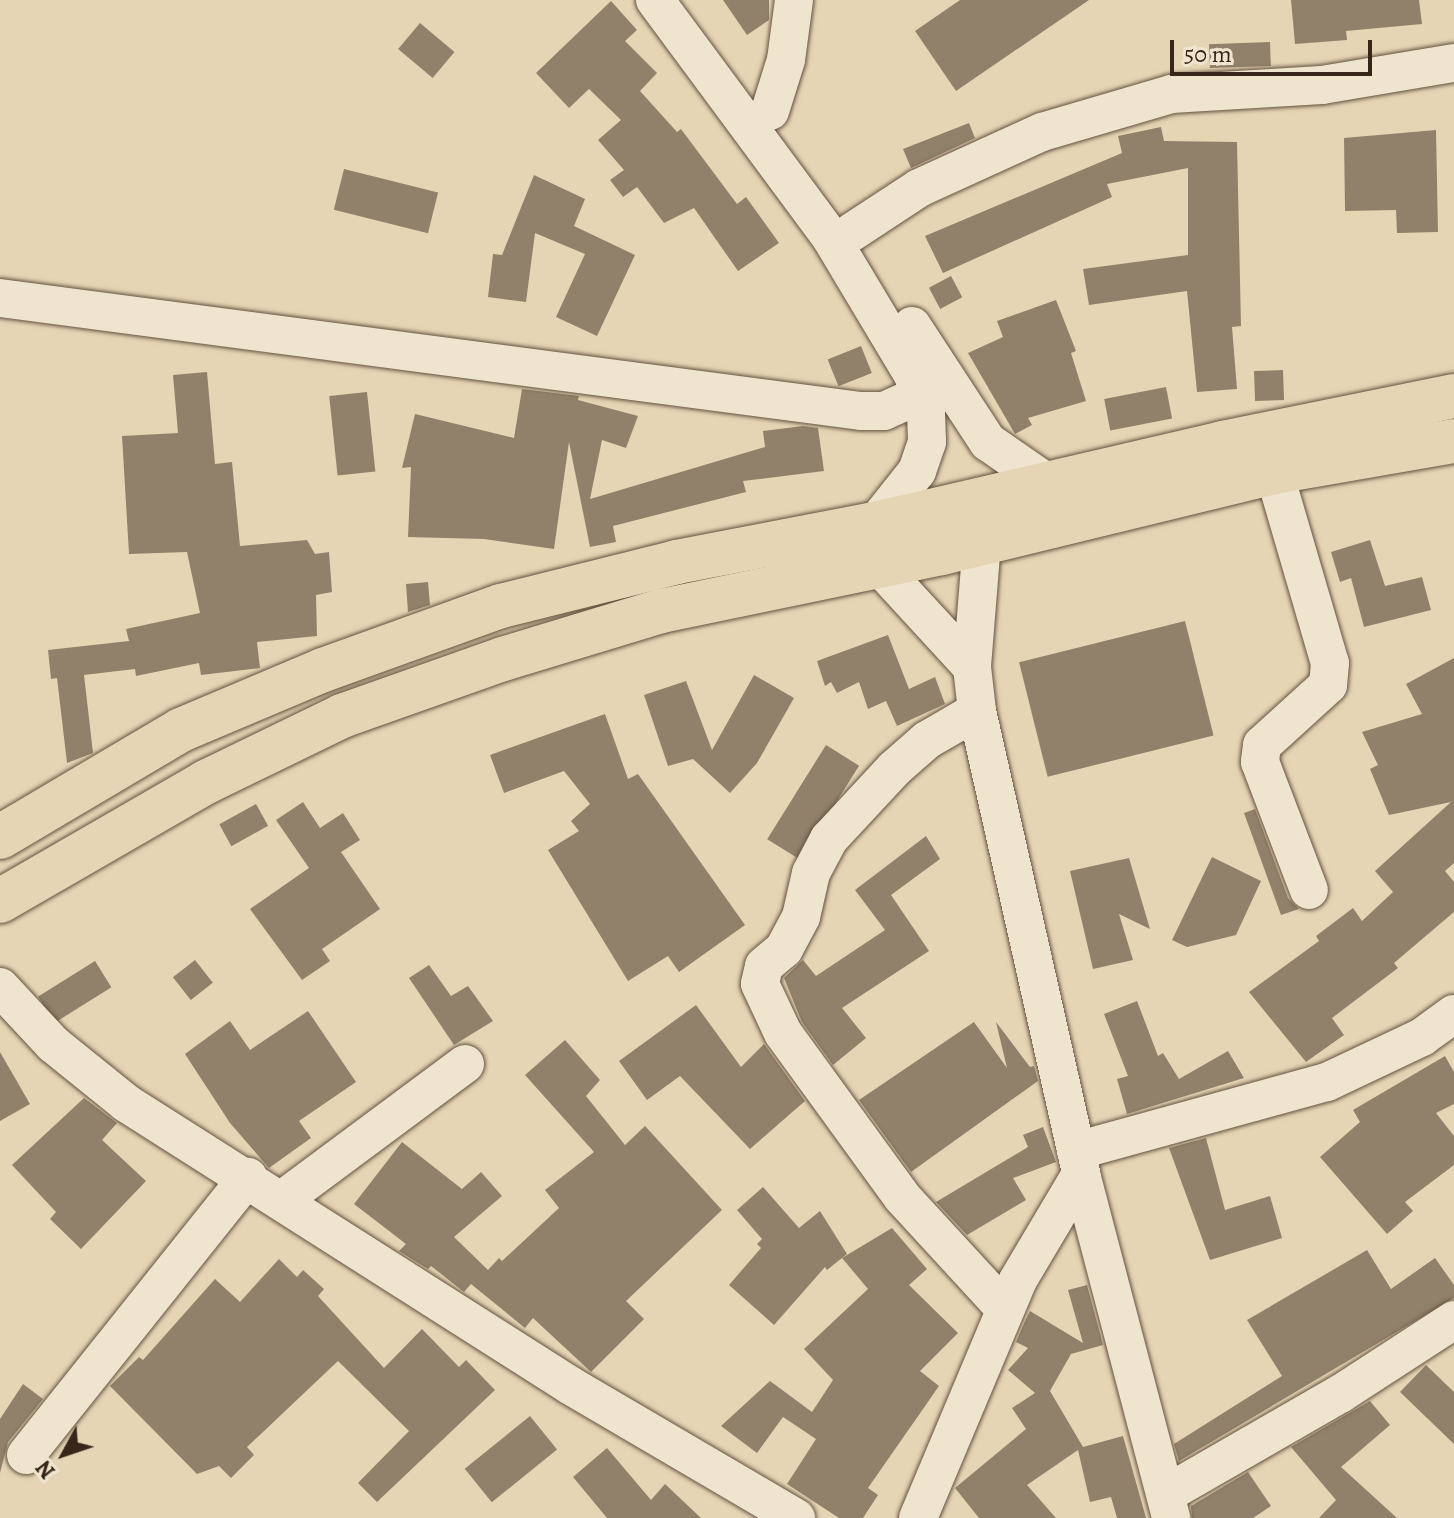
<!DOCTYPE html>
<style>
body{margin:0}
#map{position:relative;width:1454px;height:1518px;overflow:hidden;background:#e6d5b4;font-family:Alegreya,serif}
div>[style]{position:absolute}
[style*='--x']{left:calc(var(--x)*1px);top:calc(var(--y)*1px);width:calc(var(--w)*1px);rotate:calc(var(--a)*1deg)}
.building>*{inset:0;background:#92816a;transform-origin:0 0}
.roads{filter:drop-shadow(0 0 2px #645240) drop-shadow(0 0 2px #645240)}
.minor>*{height:38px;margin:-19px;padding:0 19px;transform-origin:19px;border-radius:19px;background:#efe4ce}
.highway>*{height:44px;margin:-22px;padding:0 22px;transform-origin:22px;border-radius:22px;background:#e6d5b4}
span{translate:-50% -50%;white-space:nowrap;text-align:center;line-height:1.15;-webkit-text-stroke:8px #efe4ce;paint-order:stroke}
.north{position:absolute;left:24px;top:1414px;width:80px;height:80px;-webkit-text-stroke:6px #efe4ce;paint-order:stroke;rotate:230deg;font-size:22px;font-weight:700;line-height:32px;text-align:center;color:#38261a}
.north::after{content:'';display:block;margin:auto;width:28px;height:36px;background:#38261a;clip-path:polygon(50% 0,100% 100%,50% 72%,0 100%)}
.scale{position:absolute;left:1170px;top:40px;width:202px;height:36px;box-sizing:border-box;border:4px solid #38261a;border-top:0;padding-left:10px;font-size:24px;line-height:28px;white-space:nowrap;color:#38261a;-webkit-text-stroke:6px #efe4ce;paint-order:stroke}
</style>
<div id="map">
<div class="building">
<i style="clip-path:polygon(723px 0,769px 0,769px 20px,747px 35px)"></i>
<i style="clip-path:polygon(960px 0,1089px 0,956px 91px,915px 31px)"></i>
<i style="clip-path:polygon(1291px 0,1419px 0,1422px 24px,1346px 31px,1347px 40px,1295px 44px)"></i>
<i style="clip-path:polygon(611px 1px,637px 30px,625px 41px,657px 73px,640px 91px,677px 132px,681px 129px,737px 204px,746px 197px,779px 243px,738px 271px,694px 208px,664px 223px,637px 187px,623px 197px,610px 180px,624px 170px,598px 140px,621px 120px,589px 89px,569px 108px,536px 73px)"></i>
<i style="left:420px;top:23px;width:45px;height:34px;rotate:40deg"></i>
<i style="left:1270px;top:42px;width:24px;height:61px;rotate:88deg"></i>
<i style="clip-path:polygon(969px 123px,975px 138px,911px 168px,903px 149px)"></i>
<i style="clip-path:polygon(1161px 127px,1164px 141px,1237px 142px,1241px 326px,1232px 327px,1237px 389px,1197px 392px,1187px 291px,1089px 305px,1083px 269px,1188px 255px,1188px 168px,1107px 184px,1112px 197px,943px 273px,925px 236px,1122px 153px,1118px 136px)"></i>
<i style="clip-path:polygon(1436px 130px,1438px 232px,1397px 233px,1396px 210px,1345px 211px,1344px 138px)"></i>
<i style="left:344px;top:169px;width:97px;height:42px;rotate:14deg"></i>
<i style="clip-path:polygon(534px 175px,585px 199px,574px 226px,635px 255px,597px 336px,556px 317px,585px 254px,535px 233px,526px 302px,488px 297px,493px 254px,502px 255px)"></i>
<i style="left:951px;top:276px;width:24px;height:25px;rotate:62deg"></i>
<i style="clip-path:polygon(1056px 300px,1076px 351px,1071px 353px,1086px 401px,1028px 418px,1032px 425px,1015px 434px,968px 353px,1003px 337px,997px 321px)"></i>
<i style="left:861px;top:346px;width:29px;height:36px;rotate:68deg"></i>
<i style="left:1283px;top:370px;width:30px;height:29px;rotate:88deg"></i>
<i style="clip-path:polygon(207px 372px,215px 464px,232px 462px,240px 546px,307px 540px,315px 554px,329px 552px,332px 592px,316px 595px,317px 636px,257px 642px,260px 668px,201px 675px,199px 663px,136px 676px,135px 669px,84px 675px,93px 753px,67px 763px,57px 678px,51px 679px,48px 650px,129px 641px,126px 629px,200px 613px,187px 552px,129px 554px,122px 436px,178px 433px,173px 375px)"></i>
<i style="left:1166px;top:387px;width:32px;height:63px;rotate:79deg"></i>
<i style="clip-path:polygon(522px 389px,579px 396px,578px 400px,638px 416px,626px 448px,602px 440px,590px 499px,765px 447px,763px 431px,803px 426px,818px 428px,824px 471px,743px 481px,746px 492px,613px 526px,616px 542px,590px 547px,569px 442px,554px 549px,484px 539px,408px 537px,411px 467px,402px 468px,415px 414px,514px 438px)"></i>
<i style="left:367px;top:392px;width:80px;height:38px;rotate:84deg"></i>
<i style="clip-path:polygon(1370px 540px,1385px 586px,1422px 577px,1431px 610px,1364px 627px,1351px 578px,1340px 582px,1331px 552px)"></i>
<i style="clip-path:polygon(428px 582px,430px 605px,408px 612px,406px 584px)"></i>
<i style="left:1185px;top:621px;width:118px;height:171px;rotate:76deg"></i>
<i style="clip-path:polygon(888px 635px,909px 689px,935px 677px,945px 704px,897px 726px,886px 701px,868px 709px,859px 682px,837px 693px,831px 682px,825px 686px,817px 661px)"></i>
<i style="clip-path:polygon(1454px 658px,1454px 863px,1445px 871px,1454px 882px,1454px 912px,1394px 963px,1398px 968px,1332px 1018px,1344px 1035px,1306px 1062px,1249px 992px,1319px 941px,1316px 936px,1353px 908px,1362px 921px,1393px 892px,1375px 871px,1451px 802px,1389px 815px,1370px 769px,1378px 765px,1362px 732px,1422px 714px,1406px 684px)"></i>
<i style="clip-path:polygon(754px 675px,794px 698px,757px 763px,730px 793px,693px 759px,668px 766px,644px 695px,686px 681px,712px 750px)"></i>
<i style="clip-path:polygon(605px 714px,628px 779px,638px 774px,745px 925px,679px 972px,668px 956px,628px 981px,548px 850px,579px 831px,571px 821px,590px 804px,564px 771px,504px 793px,490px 755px)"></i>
<i style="left:826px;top:745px;width:39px;height:111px;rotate:32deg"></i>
<i style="clip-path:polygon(303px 802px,320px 828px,343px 813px,360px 840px,341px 852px,380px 909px,322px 949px,330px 961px,302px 980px,250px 909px,309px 868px,276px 820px)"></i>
<i style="left:256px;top:804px;width:25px;height:42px;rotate:61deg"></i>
<i style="clip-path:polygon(1255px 809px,1288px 898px,1299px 909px,1281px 915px,1244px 813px)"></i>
<i style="clip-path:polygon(926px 836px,940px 859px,891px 895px,929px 951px,842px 1008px,866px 1038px,833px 1065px,802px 1022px,784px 978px,803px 960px,816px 976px,885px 930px,855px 890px)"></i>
<i style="clip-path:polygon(1212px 857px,1261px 881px,1236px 935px,1187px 947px,1172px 940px)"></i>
<i style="clip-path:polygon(1129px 858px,1150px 929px,1119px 914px,1133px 960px,1093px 969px,1070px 871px)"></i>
<i style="left:195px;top:960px;width:29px;height:28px;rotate:52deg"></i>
<i style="left:95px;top:961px;width:31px;height:67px;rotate:58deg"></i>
<i style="clip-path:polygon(429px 965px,451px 996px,468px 986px,493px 1021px,454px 1045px,409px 978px)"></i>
<i style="clip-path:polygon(1137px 1001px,1158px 1056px,1163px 1053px,1179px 1079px,1228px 1051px,1244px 1078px,1127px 1114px,1117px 1079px,1128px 1076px,1104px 1014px)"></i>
<i style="clip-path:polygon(696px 1005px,741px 1067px,764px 1044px,805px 1101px,750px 1149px,680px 1076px,647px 1100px,619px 1061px)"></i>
<i style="clip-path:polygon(308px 1011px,356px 1082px,299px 1121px,311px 1138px,269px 1168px,230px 1123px,185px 1054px,230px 1021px,250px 1050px)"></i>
<i style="clip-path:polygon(974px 1022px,1007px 1068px,996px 1022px,1030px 1067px,1034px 1066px,1038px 1081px,911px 1172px,859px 1100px)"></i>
<i style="clip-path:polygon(565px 1040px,600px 1080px,586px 1096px,625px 1145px,645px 1126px,722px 1210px,626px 1301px,644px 1319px,591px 1372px,533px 1318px,525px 1328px,471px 1284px,464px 1292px,431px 1266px,428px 1269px,399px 1251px,406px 1244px,354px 1204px,402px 1142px,462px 1189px,481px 1172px,502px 1196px,454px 1237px,488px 1270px,499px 1258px,502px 1261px,559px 1208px,545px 1190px,594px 1152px,525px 1075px)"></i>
<i style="clip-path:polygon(0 1052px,30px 1104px,0 1121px)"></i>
<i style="clip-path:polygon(1445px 1056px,1454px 1072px,1454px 1104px,1436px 1113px,1454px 1136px,1454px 1165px,1405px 1202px,1413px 1211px,1387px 1234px,1320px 1157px,1360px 1122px,1353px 1110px)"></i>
<i style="clip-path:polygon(84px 1098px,117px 1123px,102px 1140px,146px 1181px,81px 1249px,50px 1219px,56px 1212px,12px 1165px)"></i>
<i style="clip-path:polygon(1043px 1127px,1056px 1162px,1013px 1178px,1026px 1200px,967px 1235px,936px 1202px,1028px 1147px,1023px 1135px)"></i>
<i style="clip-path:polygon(1206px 1138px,1225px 1210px,1270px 1196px,1282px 1238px,1210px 1260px,1169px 1148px)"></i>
<i style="clip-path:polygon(763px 1187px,799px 1228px,820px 1211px,847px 1254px,827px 1270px,825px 1267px,774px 1325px,729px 1285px,761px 1248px,757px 1244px,762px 1239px,737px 1210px)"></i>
<i style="clip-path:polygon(892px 1228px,927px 1269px,909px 1285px,958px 1333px,920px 1371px,939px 1386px,868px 1488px,878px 1495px,863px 1518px,839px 1518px,787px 1484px,816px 1439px,783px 1417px,757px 1453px,721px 1426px,770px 1381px,812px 1412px,833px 1380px,804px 1349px,868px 1289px,842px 1258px)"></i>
<i style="clip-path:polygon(1367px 1250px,1391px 1289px,1435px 1258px,1454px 1285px,1454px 1298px,1179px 1461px,1174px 1444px,1282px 1376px,1247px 1320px)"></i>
<i style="clip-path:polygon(279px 1259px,297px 1277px,303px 1270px,324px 1289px,318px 1296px,384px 1368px,422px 1329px,459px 1367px,466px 1360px,495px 1390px,377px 1502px,358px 1483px,409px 1431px,338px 1361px,247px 1447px,254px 1455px,231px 1478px,219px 1466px,197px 1474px,110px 1386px,139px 1357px,143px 1360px,215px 1279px,240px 1302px)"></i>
<i style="clip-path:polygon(1087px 1285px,1103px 1345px,1071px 1354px,1050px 1391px,1083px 1447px,1123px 1436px,1146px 1518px,1117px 1518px,1111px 1497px,1090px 1502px,1078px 1450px,1027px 1485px,1056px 1518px,979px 1518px,955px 1488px,1026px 1429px,1012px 1408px,1035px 1393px,1008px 1370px,1028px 1348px,1016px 1342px,1025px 1321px,1030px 1311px,1083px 1343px,1068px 1290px)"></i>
<i style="clip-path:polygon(1426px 1365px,1454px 1392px,1454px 1444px,1400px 1392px)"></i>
<i style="clip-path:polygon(23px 1384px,43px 1399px,8px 1442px,0 1473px,0 1419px)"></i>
<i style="clip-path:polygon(1370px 1401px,1390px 1425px,1341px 1467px,1397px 1518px,1319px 1518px,1336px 1500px,1291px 1447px)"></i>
<i style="left:530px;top:1416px;width:43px;height:84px;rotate:51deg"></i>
<i style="clip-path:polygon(607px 1448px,651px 1500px,665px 1484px,701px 1518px,607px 1518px,573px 1477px)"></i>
<i style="clip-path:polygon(1248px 1472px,1271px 1506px,1253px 1518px,1192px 1518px,1191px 1506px)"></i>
</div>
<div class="roads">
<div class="minor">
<i style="--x:655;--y:0;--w:296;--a:53.5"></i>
<i style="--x:831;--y:238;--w:160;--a:59.1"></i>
<i style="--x:913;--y:375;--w:39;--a:71"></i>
<i style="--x:926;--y:412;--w:30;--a:88"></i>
<i style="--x:927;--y:442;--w:31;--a:109"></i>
<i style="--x:917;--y:471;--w:68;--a:128.4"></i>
<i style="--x:770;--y:111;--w:53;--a:-72.6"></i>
<i style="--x:786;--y:60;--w:61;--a:-82.4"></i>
<i style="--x:852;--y:232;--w:80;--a:-33.3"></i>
<i style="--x:919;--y:188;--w:135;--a:-24.5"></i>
<i style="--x:1042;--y:132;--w:134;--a:-16.4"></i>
<i style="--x:1171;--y:94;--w:151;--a:-3.4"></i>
<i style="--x:1322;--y:85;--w:134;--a:-9.5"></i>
<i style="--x:0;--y:298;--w:868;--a:7.48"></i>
<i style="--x:861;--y:411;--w:23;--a:0"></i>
<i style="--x:884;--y:411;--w:39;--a:-24"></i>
<i style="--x:912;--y:326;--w:139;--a:56.8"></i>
<i style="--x:988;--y:442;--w:70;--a:34.6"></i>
<i style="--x:1274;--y:472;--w:199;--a:73.7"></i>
<i style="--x:1330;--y:663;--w:22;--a:95"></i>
<i style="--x:1328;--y:685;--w:89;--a:137.7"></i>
<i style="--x:1262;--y:745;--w:17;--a:97"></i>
<i style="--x:1260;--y:762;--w:137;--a:69.1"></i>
<i style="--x:982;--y:542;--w:125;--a:94.6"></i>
<i style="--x:972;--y:667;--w:44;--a:83.5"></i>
<i style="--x:977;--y:711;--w:475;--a:77.3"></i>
<i style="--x:1081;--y:1174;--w:356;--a:75.3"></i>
<i style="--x:879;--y:566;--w:137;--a:47.4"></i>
<i style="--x:977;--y:711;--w:58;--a:149.9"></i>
<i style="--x:927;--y:740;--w:44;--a:138.7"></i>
<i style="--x:894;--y:769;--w:96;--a:132.9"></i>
<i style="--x:829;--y:839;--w:38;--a:118"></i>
<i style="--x:811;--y:873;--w:45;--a:102.8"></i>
<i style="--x:801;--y:917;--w:36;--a:118"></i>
<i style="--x:784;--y:949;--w:26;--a:140"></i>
<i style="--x:764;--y:966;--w:18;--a:103"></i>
<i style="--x:760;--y:984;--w:54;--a:64.9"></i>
<i style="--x:783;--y:1033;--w:203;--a:54"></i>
<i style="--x:902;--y:1197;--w:152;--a:47.4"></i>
<i style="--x:0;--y:987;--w:78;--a:47.1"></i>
<i style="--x:53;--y:1044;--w:94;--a:38.9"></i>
<i style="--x:126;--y:1103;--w:527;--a:32.45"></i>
<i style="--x:571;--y:1386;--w:261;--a:30.4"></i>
<i style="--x:1076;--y:1151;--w:260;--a:-15.4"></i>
<i style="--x:1327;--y:1082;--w:105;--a:-25.3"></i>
<i style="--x:1422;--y:1037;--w:39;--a:-36"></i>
<i style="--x:282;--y:1200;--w:228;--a:-36.6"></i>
<i style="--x:26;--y:1455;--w:356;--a:-51.4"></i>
<i style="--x:1166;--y:1494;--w:201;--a:-29.9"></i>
<i style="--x:1340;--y:1394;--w:136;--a:-33"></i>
<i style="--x:918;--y:1518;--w:258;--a:-67.2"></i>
<i style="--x:1018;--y:1280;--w:123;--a:-59.3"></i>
</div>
<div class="highway">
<i style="--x:0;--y:837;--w:210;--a:-30.6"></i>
<i style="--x:181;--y:730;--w:154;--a:-22.9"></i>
<i style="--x:323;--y:670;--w:189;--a:-19.8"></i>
<i style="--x:501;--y:606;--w:181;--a:-14"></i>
<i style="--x:677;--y:562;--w:202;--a:-10.9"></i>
<i style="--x:875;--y:524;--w:357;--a:-13.1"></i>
<i style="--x:1223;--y:443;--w:236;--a:-11.5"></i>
<i style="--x:0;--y:901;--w:238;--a:-30"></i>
<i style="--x:206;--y:782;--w:151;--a:-25.9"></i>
<i style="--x:342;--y:716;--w:171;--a:-19.5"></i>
<i style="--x:503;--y:659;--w:165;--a:-16.9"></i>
<i style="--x:661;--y:611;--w:287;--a:-11.7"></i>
<i style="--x:942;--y:553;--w:342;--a:-13.7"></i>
<i style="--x:1274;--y:472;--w:183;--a:-9.8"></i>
</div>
</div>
<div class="north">N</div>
<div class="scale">50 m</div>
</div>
